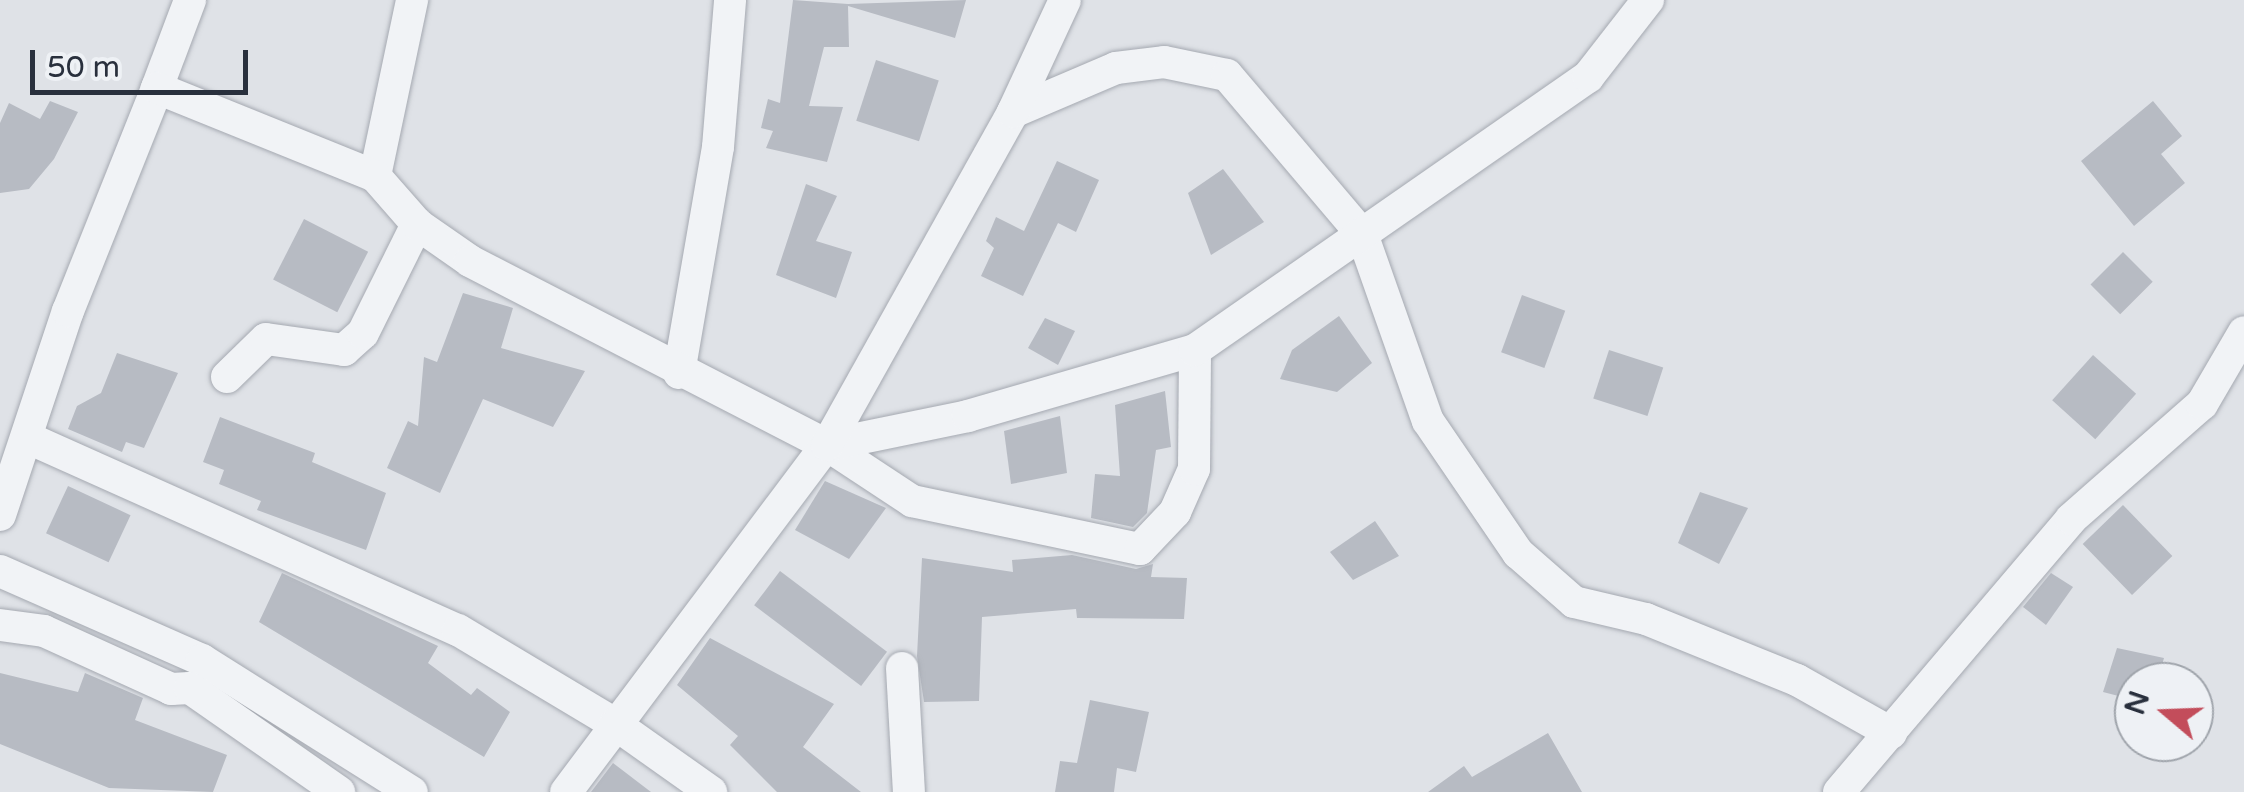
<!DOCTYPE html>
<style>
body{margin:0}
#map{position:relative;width:2244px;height:792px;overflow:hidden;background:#dfe2e7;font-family:"Varela Round",sans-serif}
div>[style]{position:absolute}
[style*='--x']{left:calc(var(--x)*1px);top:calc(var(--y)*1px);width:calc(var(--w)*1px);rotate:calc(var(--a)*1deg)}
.building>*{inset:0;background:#b7bbc3;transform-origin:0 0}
.roads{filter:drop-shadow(0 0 2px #a5a9b1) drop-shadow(0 0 2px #a5a9b1)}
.minor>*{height:32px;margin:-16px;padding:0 16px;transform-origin:16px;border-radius:16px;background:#f1f3f6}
span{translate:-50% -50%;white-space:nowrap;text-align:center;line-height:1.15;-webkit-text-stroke:8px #eef1f5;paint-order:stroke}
.north{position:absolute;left:2114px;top:662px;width:100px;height:100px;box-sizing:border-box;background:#eef1f5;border:2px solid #9fa4ab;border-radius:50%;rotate:289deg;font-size:28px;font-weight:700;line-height:40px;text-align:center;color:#29303d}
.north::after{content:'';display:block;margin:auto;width:35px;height:45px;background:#c34d5b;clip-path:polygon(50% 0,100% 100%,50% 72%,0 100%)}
.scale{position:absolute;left:30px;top:50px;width:218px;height:45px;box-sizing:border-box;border:5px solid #29303d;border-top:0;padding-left:12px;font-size:30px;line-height:35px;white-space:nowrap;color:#29303d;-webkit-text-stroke:8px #eef1f5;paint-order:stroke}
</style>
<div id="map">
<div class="building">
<i style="clip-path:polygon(793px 0,848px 4px,966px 0,955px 38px,848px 6px,849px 47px,824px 47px,809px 106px,843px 107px,827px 162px,766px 148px,773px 131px,761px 128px,768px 99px,780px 103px)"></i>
<i style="left:876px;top:60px;width:66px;height:64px;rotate:18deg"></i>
<i style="clip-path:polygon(50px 101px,78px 112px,54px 159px,29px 189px,0 193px,0 123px,9px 103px,40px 119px)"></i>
<i style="clip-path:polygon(2153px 101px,2182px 136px,2161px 154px,2185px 183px,2134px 226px,2081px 161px)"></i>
<i style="clip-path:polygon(1057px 161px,1099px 180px,1076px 232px,1058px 223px,1023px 296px,981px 276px,994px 248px,986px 241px,996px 217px,1024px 231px)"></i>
<i style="clip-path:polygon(1223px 169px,1264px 222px,1211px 255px,1188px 193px)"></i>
<i style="clip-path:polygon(806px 184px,837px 196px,816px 241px,852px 252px,836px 298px,776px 275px)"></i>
<i style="left:304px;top:219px;width:72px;height:68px;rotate:27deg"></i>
<i style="left:2123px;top:252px;width:42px;height:46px;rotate:45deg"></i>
<i style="clip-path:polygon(463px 293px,513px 308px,501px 348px,585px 371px,553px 427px,483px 399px,440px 493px,387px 468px,408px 421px,418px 426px,424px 357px,437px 362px)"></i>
<i style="left:1522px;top:295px;width:46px;height:61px;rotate:20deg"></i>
<i style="clip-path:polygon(1339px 316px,1372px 363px,1337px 392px,1280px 379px,1292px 350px)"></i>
<i style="clip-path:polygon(1045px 318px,1075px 331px,1058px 365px,1028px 348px)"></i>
<i style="left:1609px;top:350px;width:57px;height:51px;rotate:18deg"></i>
<i style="clip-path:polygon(117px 353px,178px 373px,144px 448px,126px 442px,122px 452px,68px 429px,77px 406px,101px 393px)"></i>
<i style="left:2093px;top:355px;width:58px;height:61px;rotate:42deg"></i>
<i style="clip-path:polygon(1165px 391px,1171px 447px,1156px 450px,1147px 513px,1133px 527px,1091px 518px,1095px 474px,1120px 476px,1115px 405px)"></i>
<i style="clip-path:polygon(1060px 416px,1067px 473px,1011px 484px,1004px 431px)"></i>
<i style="clip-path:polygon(220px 417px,315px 453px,312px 462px,386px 493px,366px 550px,257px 510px,261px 501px,219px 484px,224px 470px,203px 462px)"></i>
<i style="clip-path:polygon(825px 481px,886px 508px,849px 559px,795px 530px)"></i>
<i style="left:68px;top:486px;width:69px;height:52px;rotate:25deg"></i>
<i style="clip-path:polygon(1700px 492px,1748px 508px,1719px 564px,1678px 543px)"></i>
<i style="left:2123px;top:505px;width:71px;height:56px;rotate:46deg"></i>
<i style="clip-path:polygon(1375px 521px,1399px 556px,1353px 580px,1330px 552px)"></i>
<i style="clip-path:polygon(1072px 555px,1136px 569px,1153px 564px,1151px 577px,1187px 578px,1184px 619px,1077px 618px,1076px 609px,982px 617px,979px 701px,924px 702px,917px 656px,922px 558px,1013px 572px,1012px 560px)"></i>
<i style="left:780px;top:571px;width:134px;height:43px;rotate:37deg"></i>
<i style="clip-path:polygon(282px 573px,438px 646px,428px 663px,471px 695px,477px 688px,510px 712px,484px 757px,259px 622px)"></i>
<i style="clip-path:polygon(2051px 573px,2073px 587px,2046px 625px,2023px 607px)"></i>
<i style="clip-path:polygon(710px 638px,834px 704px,803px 747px,861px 792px,777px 792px,730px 745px,738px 736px,677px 685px)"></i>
<i style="clip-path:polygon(2117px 648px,2164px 658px,2157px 682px,2134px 682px,2134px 700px,2103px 692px)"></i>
<i style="clip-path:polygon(0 673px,78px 692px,85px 673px,143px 698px,135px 720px,227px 755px,213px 792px,109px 788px,0 744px)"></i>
<i style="clip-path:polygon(1090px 700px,1149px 712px,1136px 772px,1117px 768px,1114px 792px,1055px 792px,1060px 761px,1077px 763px)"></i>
<i style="clip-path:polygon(1548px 733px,1582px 792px,1428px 792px,1464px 766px,1472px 777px)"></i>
<i style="clip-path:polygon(613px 763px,651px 792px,591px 792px)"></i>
</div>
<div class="roads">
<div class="minor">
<i style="--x:157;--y:88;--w:94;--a:-69.4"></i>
<i style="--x:1013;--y:112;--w:112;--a:-23.1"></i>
<i style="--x:1116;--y:68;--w:48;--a:-7.1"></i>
<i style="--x:1164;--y:62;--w:64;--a:11.7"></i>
<i style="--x:1227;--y:75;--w:209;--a:49.7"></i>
<i style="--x:1362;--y:234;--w:198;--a:70.6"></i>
<i style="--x:1428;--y:421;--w:160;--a:55.7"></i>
<i style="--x:1518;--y:553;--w:74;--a:41.2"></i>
<i style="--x:1574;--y:602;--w:74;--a:13.3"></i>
<i style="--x:1646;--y:619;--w:163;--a:22"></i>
<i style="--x:1797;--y:680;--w:108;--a:29.4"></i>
<i style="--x:375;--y:176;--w:180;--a:-78.1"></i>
<i style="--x:679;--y:373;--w:229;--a:-80.2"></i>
<i style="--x:718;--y:147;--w:147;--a:-85.3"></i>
<i style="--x:227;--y:377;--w:54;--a:-44.3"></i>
<i style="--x:266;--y:339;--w:79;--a:8"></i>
<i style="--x:344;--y:350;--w:25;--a:-42"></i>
<i style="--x:363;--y:333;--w:122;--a:-63.6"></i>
<i style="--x:28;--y:438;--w:471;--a:24.1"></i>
<i style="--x:458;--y:630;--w:183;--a:30.9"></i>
<i style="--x:615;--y:724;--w:118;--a:35.3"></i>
<i style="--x:827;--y:445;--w:102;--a:33.4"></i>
<i style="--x:912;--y:501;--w:233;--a:11.9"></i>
<i style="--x:1140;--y:549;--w:51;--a:-46.6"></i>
<i style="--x:1175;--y:512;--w:47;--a:-66.2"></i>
<i style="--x:1194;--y:469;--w:119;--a:-89.5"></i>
<i style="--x:0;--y:515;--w:215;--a:-71.6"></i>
<i style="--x:68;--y:311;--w:240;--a:-68.2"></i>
<i style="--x:157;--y:88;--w:235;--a:22"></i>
<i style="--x:375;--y:176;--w:64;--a:48.8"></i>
<i style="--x:417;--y:224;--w:65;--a:34.9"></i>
<i style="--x:470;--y:261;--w:402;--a:27.3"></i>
<i style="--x:827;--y:445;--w:144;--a:-11.6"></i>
<i style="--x:968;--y:416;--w:236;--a:-16.2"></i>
<i style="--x:1195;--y:350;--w:479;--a:-34.8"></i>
<i style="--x:1588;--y:77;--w:98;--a:-52.1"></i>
<i style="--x:0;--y:571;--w:221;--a:23.8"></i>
<i style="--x:202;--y:660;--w:248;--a:32.2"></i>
<i style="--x:0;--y:625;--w:44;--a:7.8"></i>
<i style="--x:44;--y:631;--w:140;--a:24.5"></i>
<i style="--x:171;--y:689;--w:19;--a:-3"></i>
<i style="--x:190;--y:688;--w:182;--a:34.9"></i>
<i style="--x:902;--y:668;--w:124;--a:86.8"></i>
<i style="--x:566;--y:792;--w:434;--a:-53.1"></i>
<i style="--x:827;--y:445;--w:381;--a:-60.8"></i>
<i style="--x:1013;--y:112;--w:123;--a:-65.1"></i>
<i style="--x:1839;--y:792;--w:358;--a:-49.6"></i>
<i style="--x:2071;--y:519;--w:174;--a:-41.3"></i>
<i style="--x:2202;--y:404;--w:83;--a:-59.7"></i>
</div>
</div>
<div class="north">N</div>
<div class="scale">50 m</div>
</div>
